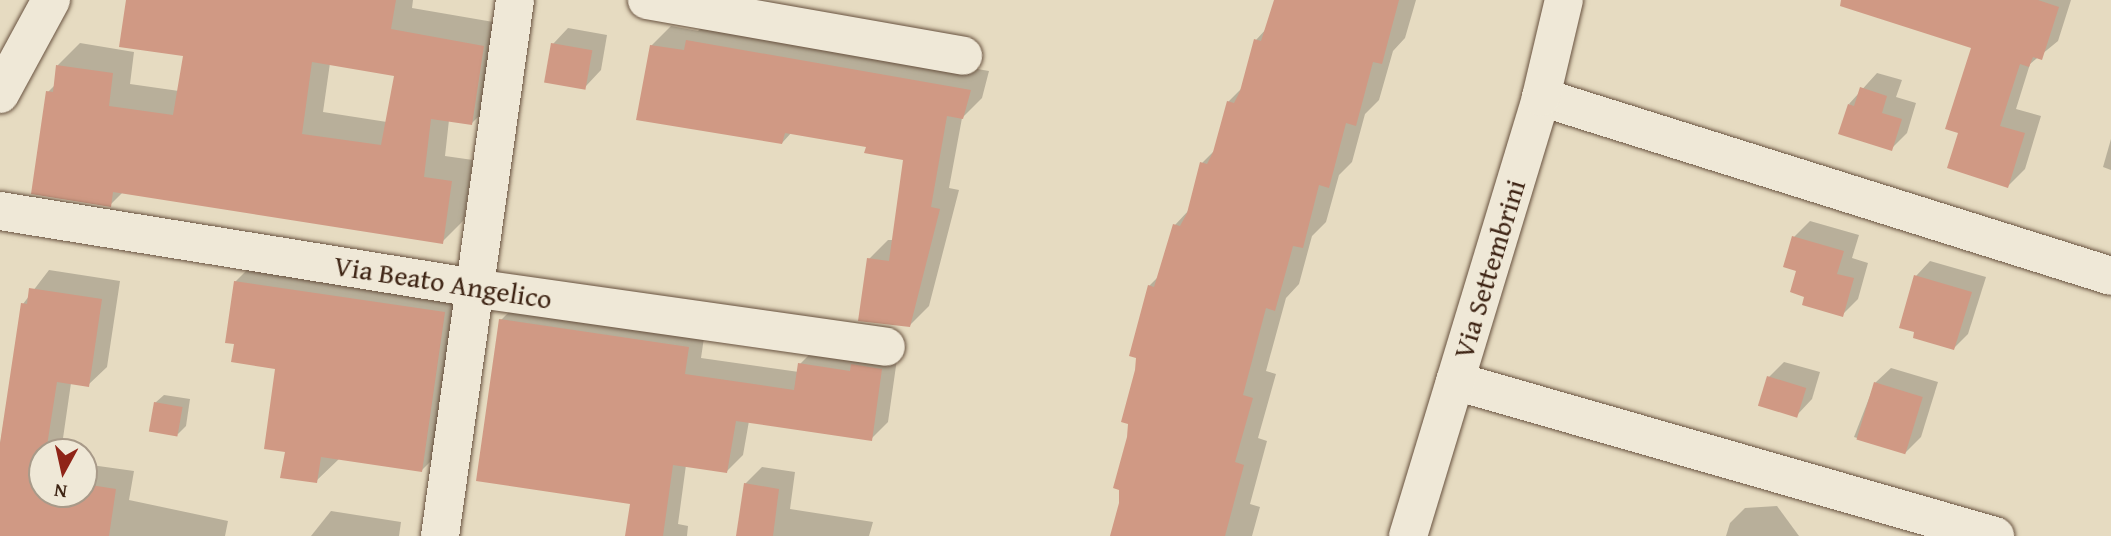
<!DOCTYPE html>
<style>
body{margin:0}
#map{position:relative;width:2111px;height:536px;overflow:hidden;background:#e6dbc1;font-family:"Gentium Book Plus",serif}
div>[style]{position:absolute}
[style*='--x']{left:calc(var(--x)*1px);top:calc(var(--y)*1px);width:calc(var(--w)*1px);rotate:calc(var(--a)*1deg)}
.shadow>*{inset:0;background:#0003}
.building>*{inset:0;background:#d09984;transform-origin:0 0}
.roads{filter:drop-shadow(0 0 2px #68523f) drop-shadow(0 0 2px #68523f)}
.minor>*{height:38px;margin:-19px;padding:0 19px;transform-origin:19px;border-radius:19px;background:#efe8d7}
span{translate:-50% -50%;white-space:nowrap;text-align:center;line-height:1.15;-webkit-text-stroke:5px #efe8d7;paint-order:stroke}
.street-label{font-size:28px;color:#3e2414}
.north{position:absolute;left:28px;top:438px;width:70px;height:70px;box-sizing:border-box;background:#efe8d7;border:2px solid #a89a89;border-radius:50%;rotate:188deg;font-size:19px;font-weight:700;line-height:28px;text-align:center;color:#3e2414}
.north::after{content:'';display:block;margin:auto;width:24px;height:32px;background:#8f2418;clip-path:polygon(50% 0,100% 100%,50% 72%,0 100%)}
</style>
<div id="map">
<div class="shadow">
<i style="clip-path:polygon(evenodd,130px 0,413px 0,412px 8px,505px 24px,493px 102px,471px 124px,449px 120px,445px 156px,473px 160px,464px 220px,442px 242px,124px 191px,110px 205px,48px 92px,56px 84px,58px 65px,80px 43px,134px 52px,130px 84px,179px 91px,185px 55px,130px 0,330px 63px,396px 75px,387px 122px,323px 112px,330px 63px)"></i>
<i style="clip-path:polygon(1275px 0,1416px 0,1405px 38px,1393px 51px,1379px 100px,1365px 114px,1352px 162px,1339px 175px,1326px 222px,1312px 236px,1299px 284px,1286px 298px,1266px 371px,1276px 374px,1258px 438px,1267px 441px,1250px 504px,1260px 507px,1252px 536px,1112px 536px,1121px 503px,1149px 286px,1161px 274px,1175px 225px,1189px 210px,1202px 163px,1215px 150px,1228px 102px,1243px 87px,1256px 40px,1267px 28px)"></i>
<i style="clip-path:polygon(1888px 0,2071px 0,2058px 41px,2030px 64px,2016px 109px,2041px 116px,2025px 169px,2008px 186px,1961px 131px,1973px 47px)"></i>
<i style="clip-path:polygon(707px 22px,989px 71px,982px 98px,962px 118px,949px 188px,959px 190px,929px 306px,910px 325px,869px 259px,888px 240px,893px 240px,905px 158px,868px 145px,792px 132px,782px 143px,651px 46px,671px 26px,698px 31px)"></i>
<i style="clip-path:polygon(568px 28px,607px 35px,601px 70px,586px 86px,553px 44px)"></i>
<i style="clip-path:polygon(1877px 73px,1902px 80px,1896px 97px,1916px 103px,1907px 133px,1891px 149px,1849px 104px)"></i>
<i style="clip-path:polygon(2111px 139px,2111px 170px,2103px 167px)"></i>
<i style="clip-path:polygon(1810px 221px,1859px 235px,1852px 258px,1868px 263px,1858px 299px,1842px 315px,1806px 295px,1794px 237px)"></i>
<i style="clip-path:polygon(259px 258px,467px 288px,445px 447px,421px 471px,340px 458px,316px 481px,287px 450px,277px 367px,236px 343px,235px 282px)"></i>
<i style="clip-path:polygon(1930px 261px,1986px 277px,1968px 334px,1954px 348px,1916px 276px)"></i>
<i style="clip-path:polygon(49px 270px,120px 281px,107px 367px,88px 385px,71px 383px,61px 452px,42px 452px,42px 494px,84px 494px,84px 464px,134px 471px,129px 500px,228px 521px,225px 536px,0 536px,0 445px,23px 304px)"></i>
<i style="clip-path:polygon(518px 303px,705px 331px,701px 358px,799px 372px,800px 364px,817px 347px,898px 352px,888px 422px,871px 439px,749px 421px,743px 455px,726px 472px,686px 465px,678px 524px,688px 526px,687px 536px,626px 536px,632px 502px,501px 320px)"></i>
<i style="clip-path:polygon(1784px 362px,1820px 372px,1812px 399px,1797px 415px,1769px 377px)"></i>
<i style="clip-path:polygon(1891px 368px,1938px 382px,1921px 437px,1905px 453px,1854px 437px,1875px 383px)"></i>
<i style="clip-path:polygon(164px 395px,190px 399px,186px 426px,178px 434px,155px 403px)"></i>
<i style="clip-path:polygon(762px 467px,795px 472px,790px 509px,873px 522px,869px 536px,738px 536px,745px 484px)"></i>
<i style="clip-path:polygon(1777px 506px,1799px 536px,1726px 536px,1730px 523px,1745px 508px)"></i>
<i style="clip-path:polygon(331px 511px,401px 522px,399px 536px,311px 536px)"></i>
</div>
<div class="building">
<i style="clip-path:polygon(evenodd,126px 0,396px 0,391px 29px,484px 46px,472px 125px,431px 119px,424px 177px,452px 181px,443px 244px,113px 192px,111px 207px,31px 194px,46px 91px,53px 92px,56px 65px,113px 73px,109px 106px,173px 115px,183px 56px,119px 47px,126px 0,312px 62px,394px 76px,381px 145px,302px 134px,312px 62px)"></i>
<i style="clip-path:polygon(1274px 0,1399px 0,1382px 64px,1373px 62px,1356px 126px,1346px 123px,1329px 188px,1319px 185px,1303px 248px,1293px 246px,1275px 311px,1266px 308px,1243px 395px,1253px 398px,1235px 462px,1244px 465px,1225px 536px,1110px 536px,1119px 503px,1119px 490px,1113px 488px,1127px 437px,1128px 424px,1121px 422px,1135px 370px,1136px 358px,1129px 356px,1148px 285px,1154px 287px,1173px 224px,1180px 226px,1187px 213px,1200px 162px,1207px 164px,1213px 152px,1227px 101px,1234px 103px,1240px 91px,1254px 39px,1261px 41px)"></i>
<i style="clip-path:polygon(1841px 0,2038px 0,2059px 7px,2042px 60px,2033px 57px,2029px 67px,2020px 64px,2000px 126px,2025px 133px,2008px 188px,1947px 168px,1958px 133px,1945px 129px,1971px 48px,1840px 6px)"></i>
<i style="clip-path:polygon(686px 40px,971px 90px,963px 119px,947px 116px,931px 207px,940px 209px,910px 327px,858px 321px,867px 258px,889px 261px,903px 160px,864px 153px,866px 147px,785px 133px,782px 144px,636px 120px,650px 45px,684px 50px)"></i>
<i style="left:551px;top:43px;width:42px;height:40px;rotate:10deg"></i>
<i style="clip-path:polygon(1860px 87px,1887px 96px,1882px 113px,1902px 119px,1892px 151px,1838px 134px,1848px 104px,1854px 106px)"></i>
<i style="clip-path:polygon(1792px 236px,1844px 251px,1837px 274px,1854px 278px,1843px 317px,1802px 305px,1804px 297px,1790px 292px,1796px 271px,1783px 267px)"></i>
<i style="clip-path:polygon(1914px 275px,1972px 292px,1954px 350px,1913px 338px,1914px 332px,1899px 328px)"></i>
<i style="clip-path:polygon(234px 281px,445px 312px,422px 472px,321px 457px,317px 483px,280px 478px,285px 452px,264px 449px,275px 369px,231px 362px,234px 344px,225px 343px)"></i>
<i style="clip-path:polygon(29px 288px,102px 299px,89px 387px,57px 382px,46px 452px,42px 452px,42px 494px,84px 494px,84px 484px,116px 489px,109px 536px,0 536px,0 443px,21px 303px,27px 304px)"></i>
<i style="clip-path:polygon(499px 319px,689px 347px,685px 374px,794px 390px,798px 363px,850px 371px,851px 364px,882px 369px,872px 441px,736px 421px,727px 473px,673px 465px,663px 536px,625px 536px,630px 504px,476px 481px)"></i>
<i style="left:1767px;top:376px;width:41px;height:31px;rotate:17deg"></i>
<i style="left:1874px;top:382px;width:51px;height:60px;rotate:17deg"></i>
<i style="left:154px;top:402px;width:29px;height:30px;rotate:10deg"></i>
<i style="clip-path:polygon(744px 483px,779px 489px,773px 536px,736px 536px)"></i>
</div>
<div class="roads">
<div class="minor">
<i style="--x:647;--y:0;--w:321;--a:10"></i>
<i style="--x:0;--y:94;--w:107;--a:-61.5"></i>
<i style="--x:1541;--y:97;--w:597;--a:17.43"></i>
<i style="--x:0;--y:211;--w:479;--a:9.2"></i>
<i style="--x:473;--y:288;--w:417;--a:8.1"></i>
<i style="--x:1455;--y:381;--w:562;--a:16.02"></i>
<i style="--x:440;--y:536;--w:541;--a:-82.03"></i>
<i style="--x:1408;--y:536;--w:459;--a:-73.1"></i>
<i style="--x:1541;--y:97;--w:100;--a:-76.7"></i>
</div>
</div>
<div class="street-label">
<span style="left:1489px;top:269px;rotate:-73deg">Via Settembrini</span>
<span style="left:443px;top:282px;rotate:9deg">Via Beato Angelico</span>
</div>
<div class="north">N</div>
</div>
